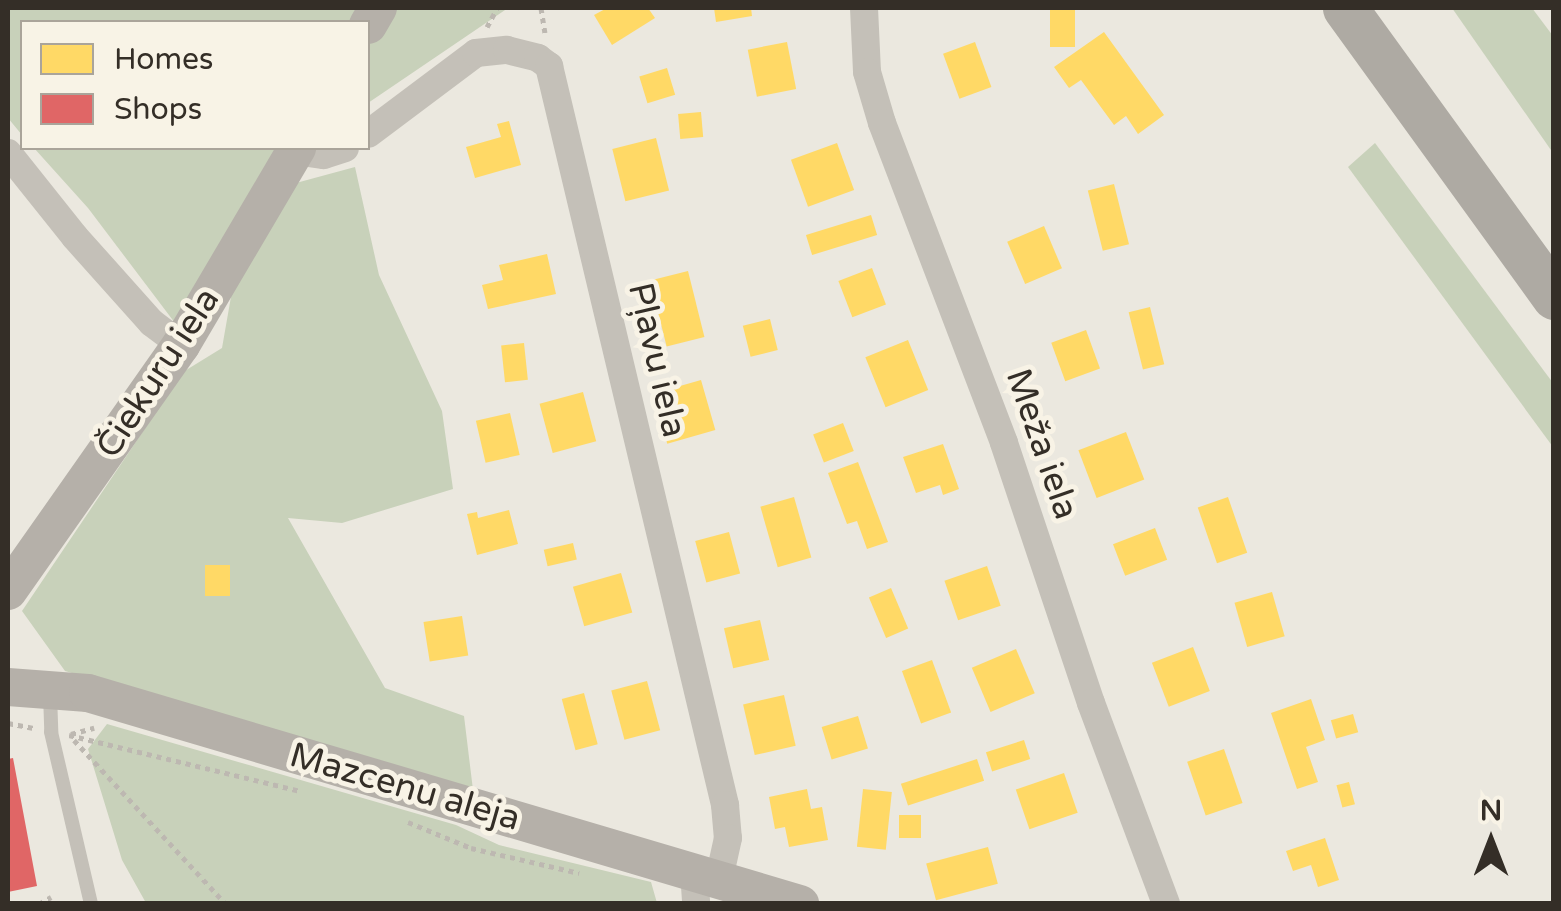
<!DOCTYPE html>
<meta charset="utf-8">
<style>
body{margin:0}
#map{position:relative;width:1561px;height:911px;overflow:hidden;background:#ebe8df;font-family:"Varela Round",sans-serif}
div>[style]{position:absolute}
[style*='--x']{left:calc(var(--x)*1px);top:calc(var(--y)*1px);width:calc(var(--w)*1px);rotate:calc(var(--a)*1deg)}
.green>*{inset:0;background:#c8d1ba}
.homes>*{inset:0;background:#ffd966;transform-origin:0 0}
.shops>*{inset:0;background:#e06666}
.path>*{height:5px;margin-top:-2.5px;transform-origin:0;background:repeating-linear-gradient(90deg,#bdb8b1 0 5px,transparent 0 10px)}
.service>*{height:14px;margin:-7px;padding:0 7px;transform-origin:7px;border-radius:7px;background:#c4c0b8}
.minor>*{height:28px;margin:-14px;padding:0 14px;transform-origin:14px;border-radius:14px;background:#c4c0b8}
.secondary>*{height:38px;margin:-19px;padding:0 19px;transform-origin:19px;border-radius:19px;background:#b5b0a9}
.trunk>*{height:45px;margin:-22.5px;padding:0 22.5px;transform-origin:22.5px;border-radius:22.5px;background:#aeaaa3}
span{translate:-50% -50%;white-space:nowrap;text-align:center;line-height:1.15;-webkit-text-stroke:10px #f8f3e6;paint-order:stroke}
.street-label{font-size:35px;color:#342e27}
.frame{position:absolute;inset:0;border:10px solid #342e27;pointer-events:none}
.legend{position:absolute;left:20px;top:20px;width:350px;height:130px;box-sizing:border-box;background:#f8f3e6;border:2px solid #aaa49a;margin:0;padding:12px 18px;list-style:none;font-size:30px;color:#342e27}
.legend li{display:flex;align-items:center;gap:20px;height:50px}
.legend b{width:50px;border:2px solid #aaa49a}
.north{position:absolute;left:1441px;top:791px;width:100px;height:100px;-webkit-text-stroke:8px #f8f3e6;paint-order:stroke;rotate:0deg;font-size:28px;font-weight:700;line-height:40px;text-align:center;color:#342e27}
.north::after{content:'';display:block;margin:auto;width:35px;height:45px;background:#342e27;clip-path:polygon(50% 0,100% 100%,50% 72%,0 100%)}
</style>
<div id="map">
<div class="green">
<i style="clip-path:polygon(8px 8px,508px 8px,368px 103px,368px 22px,22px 22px,22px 135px,8px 118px)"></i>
<i style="clip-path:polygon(1452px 8px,1532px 8px,1553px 36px,1553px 153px)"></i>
<i style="clip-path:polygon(1375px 143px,1553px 383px,1553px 447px,1348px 167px)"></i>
<i style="clip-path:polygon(34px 148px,280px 148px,175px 323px,88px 208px)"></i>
<i style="clip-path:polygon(355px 167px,379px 275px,442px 411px,453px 489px,342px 523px,288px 518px,385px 688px,464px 716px,473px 790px,65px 671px,22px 611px,183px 372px,222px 348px,232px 291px,296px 183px)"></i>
<i style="clip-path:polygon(107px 724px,456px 825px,499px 845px,651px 882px,657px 903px,146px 903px,122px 860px,88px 749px)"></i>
</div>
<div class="homes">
<i style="clip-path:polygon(607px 8px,648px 8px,655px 18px,612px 45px,594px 15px)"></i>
<i style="clip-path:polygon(714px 8px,751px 8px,752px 16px,716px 22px)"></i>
<i style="left:1075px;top:10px;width:37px;height:25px;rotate:90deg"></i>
<i style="clip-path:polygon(1104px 32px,1164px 115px,1138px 134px,1126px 116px,1114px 125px,1081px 80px,1069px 88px,1054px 67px)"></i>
<i style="left:787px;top:42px;width:48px;height:40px;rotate:79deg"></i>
<i style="left:975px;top:42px;width:48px;height:34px;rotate:70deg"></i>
<i style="left:667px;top:68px;width:28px;height:29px;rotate:73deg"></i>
<i style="left:701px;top:112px;width:25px;height:23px;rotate:85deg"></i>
<i style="clip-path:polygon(509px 121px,521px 165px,475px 178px,466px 147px,501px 137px,497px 124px)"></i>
<i style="left:656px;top:138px;width:54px;height:45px;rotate:76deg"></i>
<i style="left:837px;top:143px;width:50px;height:49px;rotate:70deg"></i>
<i style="left:1114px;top:184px;width:62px;height:27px;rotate:76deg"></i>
<i style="left:871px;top:215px;width:21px;height:68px;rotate:73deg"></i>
<i style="left:1044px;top:226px;width:46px;height:40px;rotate:67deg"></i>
<i style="clip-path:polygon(547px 254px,556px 294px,488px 309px,482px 285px,503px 280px,499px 265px)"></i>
<i style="left:872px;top:268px;width:39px;height:36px;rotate:69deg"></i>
<i style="left:688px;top:271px;width:68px;height:39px;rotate:76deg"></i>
<i style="left:1150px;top:307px;width:59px;height:22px;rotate:76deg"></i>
<i style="left:770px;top:319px;width:32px;height:28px;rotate:76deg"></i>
<i style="left:1086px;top:330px;width:41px;height:37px;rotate:70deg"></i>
<i style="left:908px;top:340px;width:54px;height:46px;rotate:68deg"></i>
<i style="left:524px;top:343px;width:37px;height:23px;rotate:84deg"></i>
<i style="left:701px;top:380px;width:52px;height:50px;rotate:74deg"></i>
<i style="left:583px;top:392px;width:51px;height:45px;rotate:75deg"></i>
<i style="left:510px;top:413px;width:43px;height:35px;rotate:77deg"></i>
<i style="left:843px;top:423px;width:30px;height:32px;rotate:69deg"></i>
<i style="left:1126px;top:432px;width:51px;height:51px;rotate:69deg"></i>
<i style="clip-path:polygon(943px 444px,959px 489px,943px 495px,940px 485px,916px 493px,903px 457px)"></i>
<i style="clip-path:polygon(858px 462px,888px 542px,867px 549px,857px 521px,847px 524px,828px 473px)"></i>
<i style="left:794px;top:497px;width:63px;height:35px;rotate:74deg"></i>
<i style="left:1228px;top:497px;width:59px;height:32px;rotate:71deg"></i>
<i style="clip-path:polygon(509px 510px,518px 544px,477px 555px,467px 514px,477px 512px,478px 518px)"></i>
<i style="left:1155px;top:528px;width:34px;height:45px;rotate:69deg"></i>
<i style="left:729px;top:532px;width:43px;height:35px;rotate:75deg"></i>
<i style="left:573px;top:543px;width:17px;height:30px;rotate:77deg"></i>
<i style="left:205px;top:565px;width:25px;height:31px"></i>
<i style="left:987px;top:566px;width:42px;height:45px;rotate:71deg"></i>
<i style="left:621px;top:573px;width:41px;height:50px;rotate:74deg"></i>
<i style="left:891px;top:588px;width:44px;height:24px;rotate:67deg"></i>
<i style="left:1272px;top:592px;width:46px;height:39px;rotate:74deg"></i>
<i style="left:462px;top:616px;width:40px;height:39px;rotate:81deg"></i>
<i style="left:760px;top:620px;width:41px;height:37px;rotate:77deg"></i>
<i style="left:1193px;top:647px;width:47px;height:44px;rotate:69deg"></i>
<i style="left:1016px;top:649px;width:48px;height:48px;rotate:67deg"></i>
<i style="left:932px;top:660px;width:56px;height:32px;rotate:70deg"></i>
<i style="left:647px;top:681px;width:51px;height:37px;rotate:75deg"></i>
<i style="left:584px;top:693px;width:53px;height:23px;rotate:75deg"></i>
<i style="left:784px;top:695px;width:52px;height:42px;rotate:77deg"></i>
<i style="clip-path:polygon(1311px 699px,1325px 740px,1306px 747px,1318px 782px,1297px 789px,1271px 713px)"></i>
<i style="left:1353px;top:714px;width:19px;height:23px;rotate:74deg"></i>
<i style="left:858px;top:716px;width:34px;height:38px;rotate:73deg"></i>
<i style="left:1024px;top:740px;width:20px;height:40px;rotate:72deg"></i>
<i style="left:1224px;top:749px;width:57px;height:39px;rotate:71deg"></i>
<i style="left:977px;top:759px;width:23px;height:80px;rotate:72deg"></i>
<i style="left:1064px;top:773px;width:42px;height:51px;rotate:71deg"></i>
<i style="left:1349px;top:782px;width:23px;height:13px;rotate:75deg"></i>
<i style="clip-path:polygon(807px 789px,811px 809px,822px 807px,828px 840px,789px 847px,785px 827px,775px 829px,769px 797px)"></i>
<i style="left:863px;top:789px;width:29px;height:58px;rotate:6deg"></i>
<i style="left:899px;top:815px;width:22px;height:23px"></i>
<i style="clip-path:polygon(1325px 838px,1339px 880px,1318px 887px,1311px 865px,1293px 871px,1286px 851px)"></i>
<i style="left:988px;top:847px;width:38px;height:64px;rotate:75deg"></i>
</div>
<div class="shops">
<i style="clip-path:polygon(13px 758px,37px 886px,8px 892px,8px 759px)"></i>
</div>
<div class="path">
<i style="--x:541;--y:8;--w:25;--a:81"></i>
<i style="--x:487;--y:27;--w:21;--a:-62"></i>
<i style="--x:8;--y:723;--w:26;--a:11"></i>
<i style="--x:71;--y:734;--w:24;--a:-15"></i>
<i style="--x:69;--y:735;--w:239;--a:13.6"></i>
<i style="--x:74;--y:740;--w:224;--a:47.2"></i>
<i style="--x:408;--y:822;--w:68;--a:22.4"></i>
<i style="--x:471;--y:848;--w:111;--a:13"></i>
<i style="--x:39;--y:904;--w:14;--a:-30"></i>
</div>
<div class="service">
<i style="--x:50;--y:694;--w:38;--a:88"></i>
<i style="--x:51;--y:732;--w:177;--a:76.9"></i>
</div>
<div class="minor">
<i style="--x:864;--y:8;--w:64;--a:87.3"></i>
<i style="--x:867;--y:72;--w:53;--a:73.6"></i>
<i style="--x:882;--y:123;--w:342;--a:69.1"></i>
<i style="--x:1004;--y:443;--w:274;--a:71.5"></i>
<i style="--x:1091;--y:703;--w:215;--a:69.5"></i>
<i style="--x:368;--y:134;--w:135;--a:-36.9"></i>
<i style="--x:476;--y:53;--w:31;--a:-6"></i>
<i style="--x:507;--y:50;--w:32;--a:14"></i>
<i style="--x:538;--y:58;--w:14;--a:36"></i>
<i style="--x:549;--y:66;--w:760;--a:76.6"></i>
<i style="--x:725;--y:805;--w:33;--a:85"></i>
<i style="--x:728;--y:838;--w:42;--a:102.4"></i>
<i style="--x:294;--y:151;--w:30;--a:8"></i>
<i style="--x:324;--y:155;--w:22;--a:-18"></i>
<i style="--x:8;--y:153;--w:107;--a:51.4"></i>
<i style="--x:75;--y:237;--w:115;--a:48.2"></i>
<i style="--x:152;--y:323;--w:36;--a:37"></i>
<i style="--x:694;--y:872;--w:32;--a:86"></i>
</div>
<div class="secondary">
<i style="--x:368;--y:25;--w:20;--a:-60"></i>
<i style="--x:8;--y:591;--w:301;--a:-54.9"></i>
<i style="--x:181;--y:345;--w:229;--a:-59.5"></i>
<i style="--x:8;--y:687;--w:80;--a:4.3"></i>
<i style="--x:88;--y:693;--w:743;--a:16.51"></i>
</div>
<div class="trunk">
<i style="--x:1345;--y:8;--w:357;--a:54.1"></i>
</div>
<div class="street-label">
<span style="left:657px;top:360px;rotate:77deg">Pļavu iela</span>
<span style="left:158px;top:373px;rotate:-57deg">Čiekuru iela</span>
<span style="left:1042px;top:444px;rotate:71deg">Meža iela</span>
<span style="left:405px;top:787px;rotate:16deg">Mazcenu aleja</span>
</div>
<div class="frame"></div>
<ul class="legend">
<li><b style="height:28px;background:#ffd966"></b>Homes</li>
<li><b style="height:28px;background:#e06666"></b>Shops</li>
</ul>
<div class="north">N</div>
</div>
